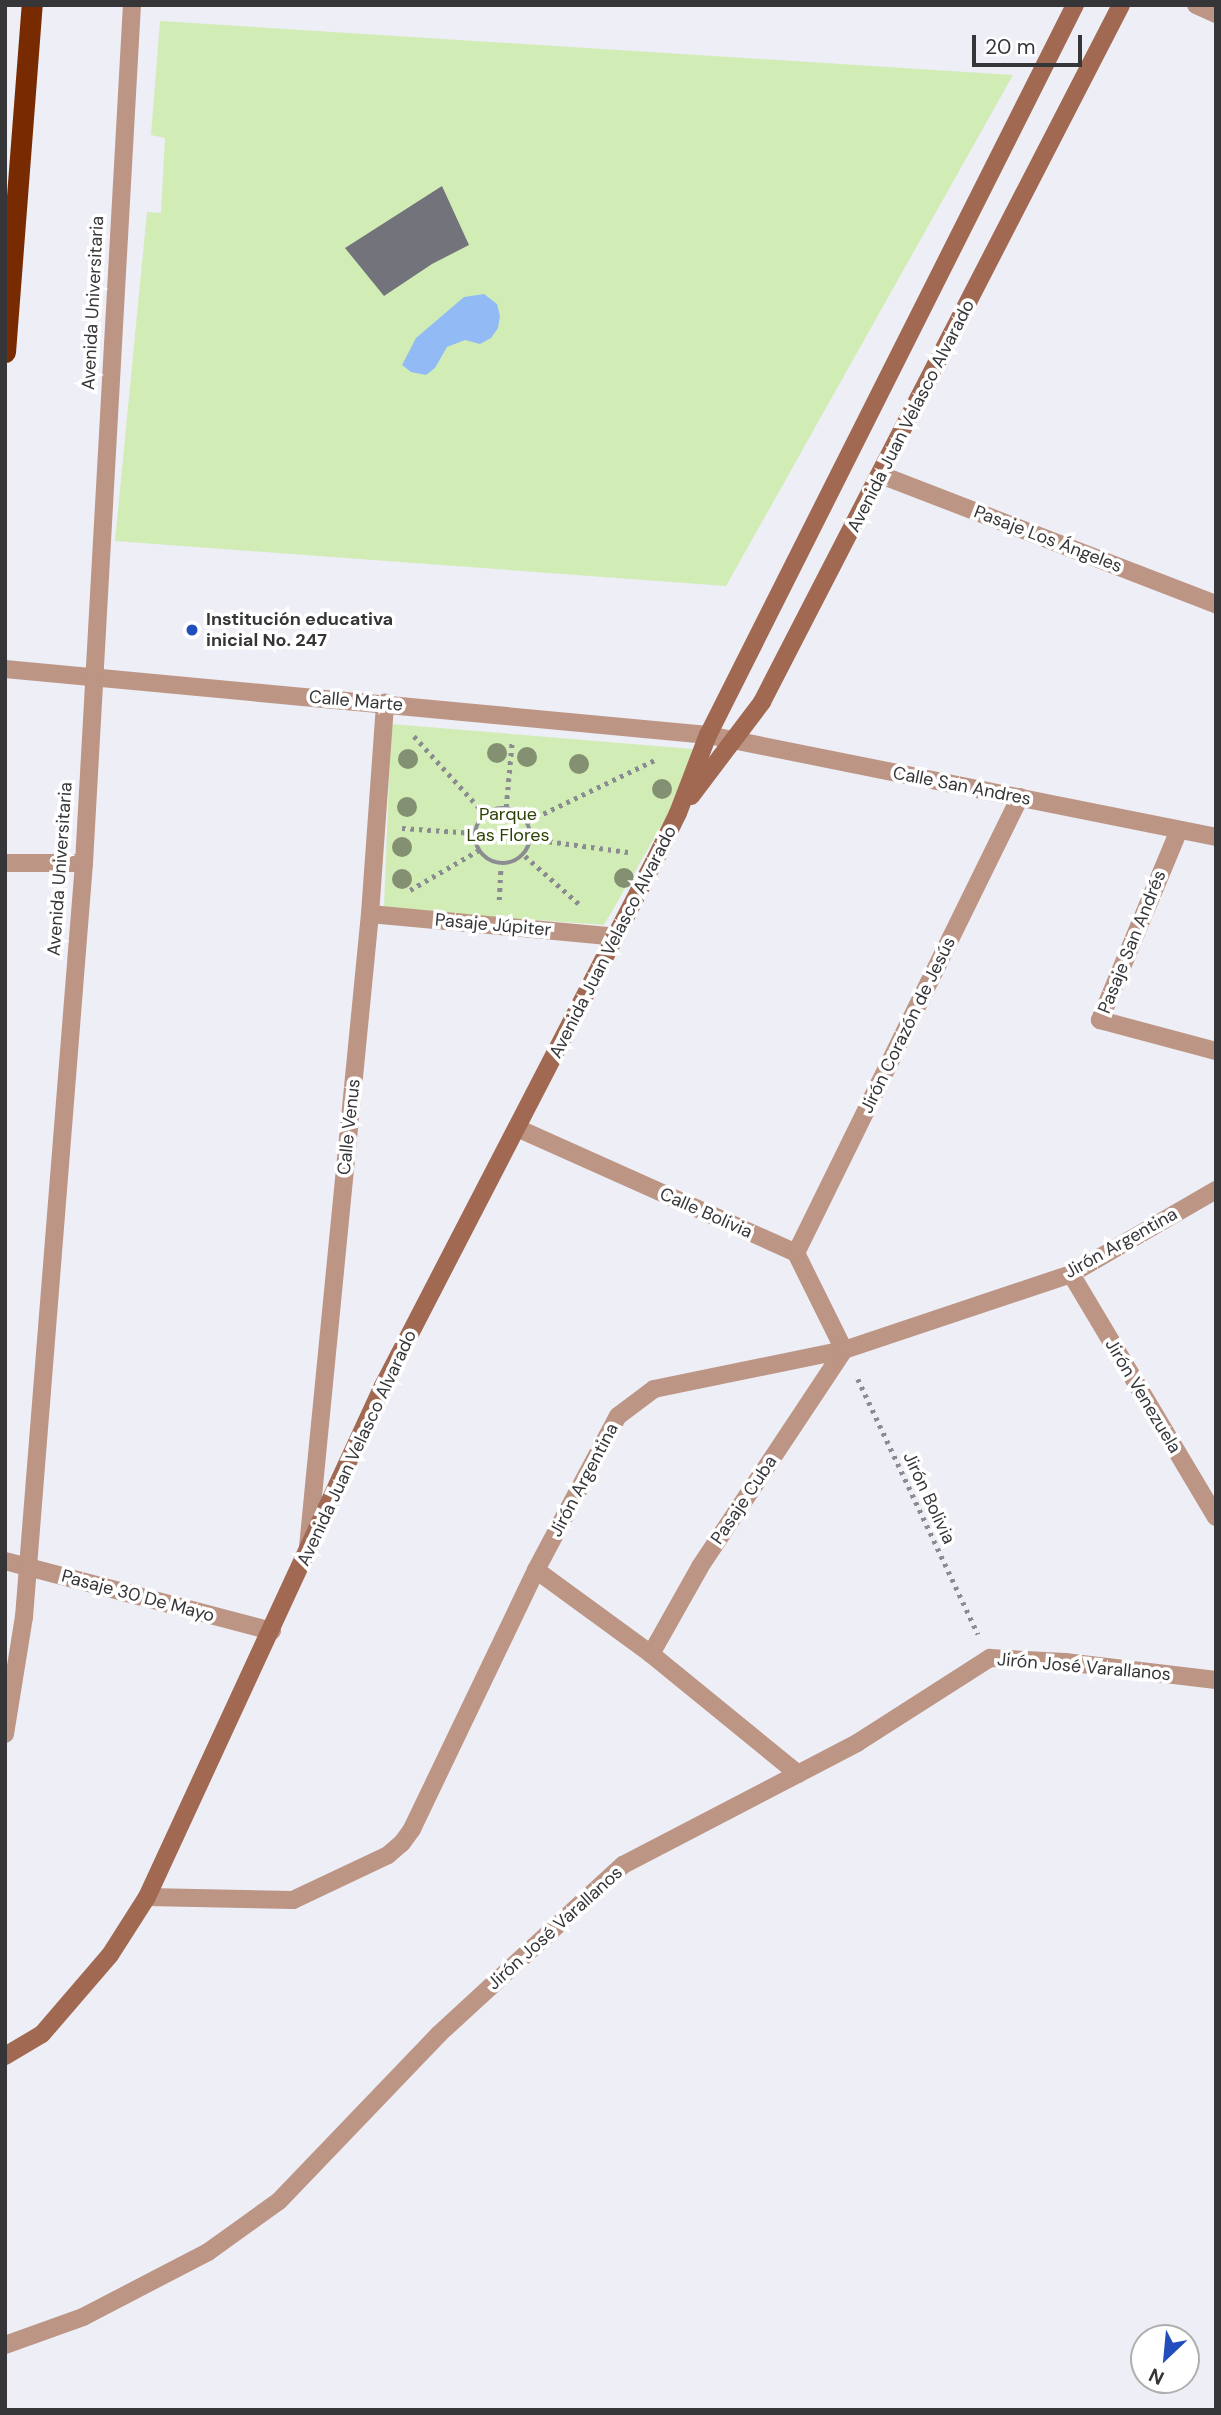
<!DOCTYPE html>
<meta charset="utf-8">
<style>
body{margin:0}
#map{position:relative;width:1221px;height:2415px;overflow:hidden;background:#edeef6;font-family:"DM Sans",sans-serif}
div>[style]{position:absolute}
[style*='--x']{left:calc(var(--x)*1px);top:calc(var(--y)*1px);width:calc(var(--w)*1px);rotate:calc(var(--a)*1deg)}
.green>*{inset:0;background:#d2ecb6}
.water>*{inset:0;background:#92bbf5}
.building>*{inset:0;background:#73747b}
.path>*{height:4.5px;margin-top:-2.25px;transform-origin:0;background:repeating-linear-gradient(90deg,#8b8c91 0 3.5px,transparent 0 8.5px)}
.path>.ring{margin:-2.25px;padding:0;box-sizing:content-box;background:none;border:4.5px solid #8b8c91;border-radius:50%}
.street>*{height:18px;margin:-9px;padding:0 9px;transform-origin:9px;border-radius:9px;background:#bc9585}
.secondary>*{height:18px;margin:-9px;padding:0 9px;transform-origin:9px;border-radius:9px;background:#a16952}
.highway>*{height:21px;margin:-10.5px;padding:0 10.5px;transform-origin:10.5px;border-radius:10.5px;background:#782b01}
.trees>*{width:20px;height:20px;margin:-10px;border-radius:50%;background:#839071}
.dots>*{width:19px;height:19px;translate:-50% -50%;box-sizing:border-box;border:4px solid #fff;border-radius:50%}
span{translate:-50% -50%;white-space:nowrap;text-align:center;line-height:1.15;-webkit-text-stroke:7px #fff;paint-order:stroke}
.street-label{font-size:18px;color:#363639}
.poi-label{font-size:18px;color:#363639;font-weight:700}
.left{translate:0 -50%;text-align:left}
.park-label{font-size:18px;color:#2c4305}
.frame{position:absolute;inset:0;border:7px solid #363639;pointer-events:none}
.north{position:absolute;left:1130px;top:2324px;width:70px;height:70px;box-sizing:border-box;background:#fff;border:2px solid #afafb0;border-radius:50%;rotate:206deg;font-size:19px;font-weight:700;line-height:28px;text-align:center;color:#363639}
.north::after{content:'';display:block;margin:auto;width:24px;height:32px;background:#214ebc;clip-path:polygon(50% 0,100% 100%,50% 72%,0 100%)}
.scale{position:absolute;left:972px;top:35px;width:110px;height:32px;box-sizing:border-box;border:4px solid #363639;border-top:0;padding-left:9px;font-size:21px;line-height:24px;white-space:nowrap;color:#363639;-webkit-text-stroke:5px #fff;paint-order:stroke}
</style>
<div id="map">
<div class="green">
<i style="clip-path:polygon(160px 21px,1013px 75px,726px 586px,115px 541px,147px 212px,161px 213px,165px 138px,151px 135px)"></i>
<i style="clip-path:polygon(391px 724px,705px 750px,604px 925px,384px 909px)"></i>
</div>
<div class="water">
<i style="clip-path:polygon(484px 294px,497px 304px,500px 316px,498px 328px,491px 338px,480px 344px,465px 340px,447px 347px,435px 368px,426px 375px,411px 372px,402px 365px,416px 338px,464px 297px)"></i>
</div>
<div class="building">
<i style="clip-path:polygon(442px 186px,469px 245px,432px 264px,384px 296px,345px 248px)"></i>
</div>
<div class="path">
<i style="--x:414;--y:736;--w:104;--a:47.7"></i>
<i style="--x:506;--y:807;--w:66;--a:-84.8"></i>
<i class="ring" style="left:475px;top:808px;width:51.5px;height:51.5px"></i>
<i style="--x:528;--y:821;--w:143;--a:-25.7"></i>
<i style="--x:402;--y:828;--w:72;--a:4"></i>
<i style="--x:532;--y:839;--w:97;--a:7.7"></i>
<i style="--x:525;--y:856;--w:72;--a:41.6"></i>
<i style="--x:410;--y:890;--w:80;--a:-30.1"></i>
<i style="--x:499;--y:900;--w:34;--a:-87"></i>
<i style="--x:858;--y:1379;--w:282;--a:64.8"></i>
</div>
<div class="street">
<i style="--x:1196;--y:5;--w:22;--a:24"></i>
<i style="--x:881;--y:475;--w:359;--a:21.1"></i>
<i style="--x:5;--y:669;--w:706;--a:5.36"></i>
<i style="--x:708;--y:735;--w:518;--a:11.35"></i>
<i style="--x:1179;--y:830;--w:206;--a:112.6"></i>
<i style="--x:1100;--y:1020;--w:120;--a:15"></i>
<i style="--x:5;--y:863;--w:79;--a:0"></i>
<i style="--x:370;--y:914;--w:247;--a:5.3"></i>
<i style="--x:517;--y:1128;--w:306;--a:24.1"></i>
<i style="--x:796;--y:1253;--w:108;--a:63.7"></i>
<i style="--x:844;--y:1350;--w:260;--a:123.6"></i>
<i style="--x:700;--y:1567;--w:100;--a:119.4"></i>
<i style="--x:796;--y:1253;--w:508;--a:-63.84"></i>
<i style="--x:1071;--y:1274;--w:283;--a:59.2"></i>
<i style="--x:308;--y:1547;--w:636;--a:-84.41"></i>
<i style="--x:370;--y:914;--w:212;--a:-85.9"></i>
<i style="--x:5;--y:1561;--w:276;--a:14.7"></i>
<i style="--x:536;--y:1570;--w:142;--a:36.1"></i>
<i style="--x:651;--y:1654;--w:190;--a:39.2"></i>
<i style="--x:5;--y:1734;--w:119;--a:-80.8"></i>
<i style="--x:24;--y:1617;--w:756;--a:-85.45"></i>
<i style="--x:84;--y:863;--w:859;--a:-86.8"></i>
<i style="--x:147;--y:1897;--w:146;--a:1.2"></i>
<i style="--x:293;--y:1900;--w:105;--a:-25.3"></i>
<i style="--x:388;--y:1855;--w:18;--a:-41"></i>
<i style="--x:402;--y:1843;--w:17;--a:-54"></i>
<i style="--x:412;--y:1829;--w:287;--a:-64.4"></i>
<i style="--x:536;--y:1570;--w:174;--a:-62"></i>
<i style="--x:618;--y:1416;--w:45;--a:-36.9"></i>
<i style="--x:654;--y:1389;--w:194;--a:-11.6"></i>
<i style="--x:844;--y:1350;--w:239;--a:-18.5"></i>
<i style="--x:1071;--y:1274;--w:168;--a:-30.1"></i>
<i style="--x:5;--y:2345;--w:83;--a:-19.7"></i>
<i style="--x:83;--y:2317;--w:141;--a:-27.5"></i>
<i style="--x:208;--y:2252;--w:87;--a:-35.7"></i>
<i style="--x:279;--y:2201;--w:231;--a:-46.2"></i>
<i style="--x:439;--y:2034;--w:250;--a:-42.6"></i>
<i style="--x:623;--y:1865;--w:264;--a:-27.5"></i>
<i style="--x:857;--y:1743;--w:158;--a:-32.6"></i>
<i style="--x:990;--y:1658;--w:75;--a:3.1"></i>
<i style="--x:1065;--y:1662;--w:152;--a:6.8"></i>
</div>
<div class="secondary">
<i style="--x:691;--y:796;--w:118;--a:-52.9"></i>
<i style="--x:762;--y:702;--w:784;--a:-62.75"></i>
<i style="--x:5;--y:2056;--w:43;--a:-30.7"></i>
<i style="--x:42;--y:2034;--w:104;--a:-49.3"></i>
<i style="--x:110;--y:1955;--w:69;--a:-57.5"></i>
<i style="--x:147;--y:1897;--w:563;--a:-65.21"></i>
<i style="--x:383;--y:1386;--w:597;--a:-62.66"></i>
<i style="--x:657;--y:856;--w:48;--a:-64"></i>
<i style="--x:678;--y:813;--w:84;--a:-69"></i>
<i style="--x:708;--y:735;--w:817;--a:-63.31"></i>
</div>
<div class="highway">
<i style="--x:5;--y:352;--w:348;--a:-85.6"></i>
</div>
<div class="trees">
<i style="left:497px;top:753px"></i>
<i style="left:527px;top:757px"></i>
<i style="left:408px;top:759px"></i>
<i style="left:579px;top:764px"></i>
<i style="left:662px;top:789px"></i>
<i style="left:407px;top:807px"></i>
<i style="left:402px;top:847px"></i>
<i style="left:624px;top:878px"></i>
<i style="left:402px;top:879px"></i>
</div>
<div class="dots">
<i style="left:192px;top:630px;background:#214ebc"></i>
</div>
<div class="street-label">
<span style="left:93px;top:303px;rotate:-87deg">Avenida Universitaria</span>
<span style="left:911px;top:416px;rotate:-63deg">Avenida Juan Velasco Alvarado</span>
<span style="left:1048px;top:539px;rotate:21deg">Pasaje Los Ángeles</span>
<span style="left:356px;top:701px;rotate:5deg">Calle Marte</span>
<span style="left:962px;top:786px;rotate:11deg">Calle San Andres</span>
<span style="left:60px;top:869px;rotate:-86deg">Avenida Universitaria</span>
<span style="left:493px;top:925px;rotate:5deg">Pasaje Júpiter</span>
<span style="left:613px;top:942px;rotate:-63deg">Avenida Juan Velasco Alvarado</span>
<span style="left:1132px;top:942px;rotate:-68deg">Pasaje San Andrés</span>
<span style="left:908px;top:1025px;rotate:-64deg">Jirón Corazón de Jesús</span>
<span style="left:349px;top:1127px;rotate:-84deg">Calle Venus</span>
<span style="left:706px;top:1213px;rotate:24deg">Calle Bolivia</span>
<span style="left:1121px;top:1243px;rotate:-29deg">Jirón Argentina</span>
<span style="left:1143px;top:1396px;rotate:59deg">Jirón Venezuela</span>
<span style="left:357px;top:1448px;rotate:-65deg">Avenida Juan Velasco Alvarado</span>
<span style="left:584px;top:1480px;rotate:-62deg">Jirón Argentina</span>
<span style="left:929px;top:1498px;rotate:65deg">Jirón Bolivia</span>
<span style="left:744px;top:1500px;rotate:-56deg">Pasaje Cuba</span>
<span style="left:138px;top:1596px;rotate:15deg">Pasaje 30 De Mayo</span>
<span style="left:1084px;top:1667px;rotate:5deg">Jirón José Varallanos</span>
<span style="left:555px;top:1928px;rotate:-42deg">Jirón José Varallanos</span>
</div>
<div class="poi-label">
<span class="left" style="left:206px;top:630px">Institución educativa<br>inicial No. 247</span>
</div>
<div class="park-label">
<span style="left:508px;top:825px">Parque<br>Las Flores</span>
</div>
<div class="frame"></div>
<div class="north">N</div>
<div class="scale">20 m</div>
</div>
